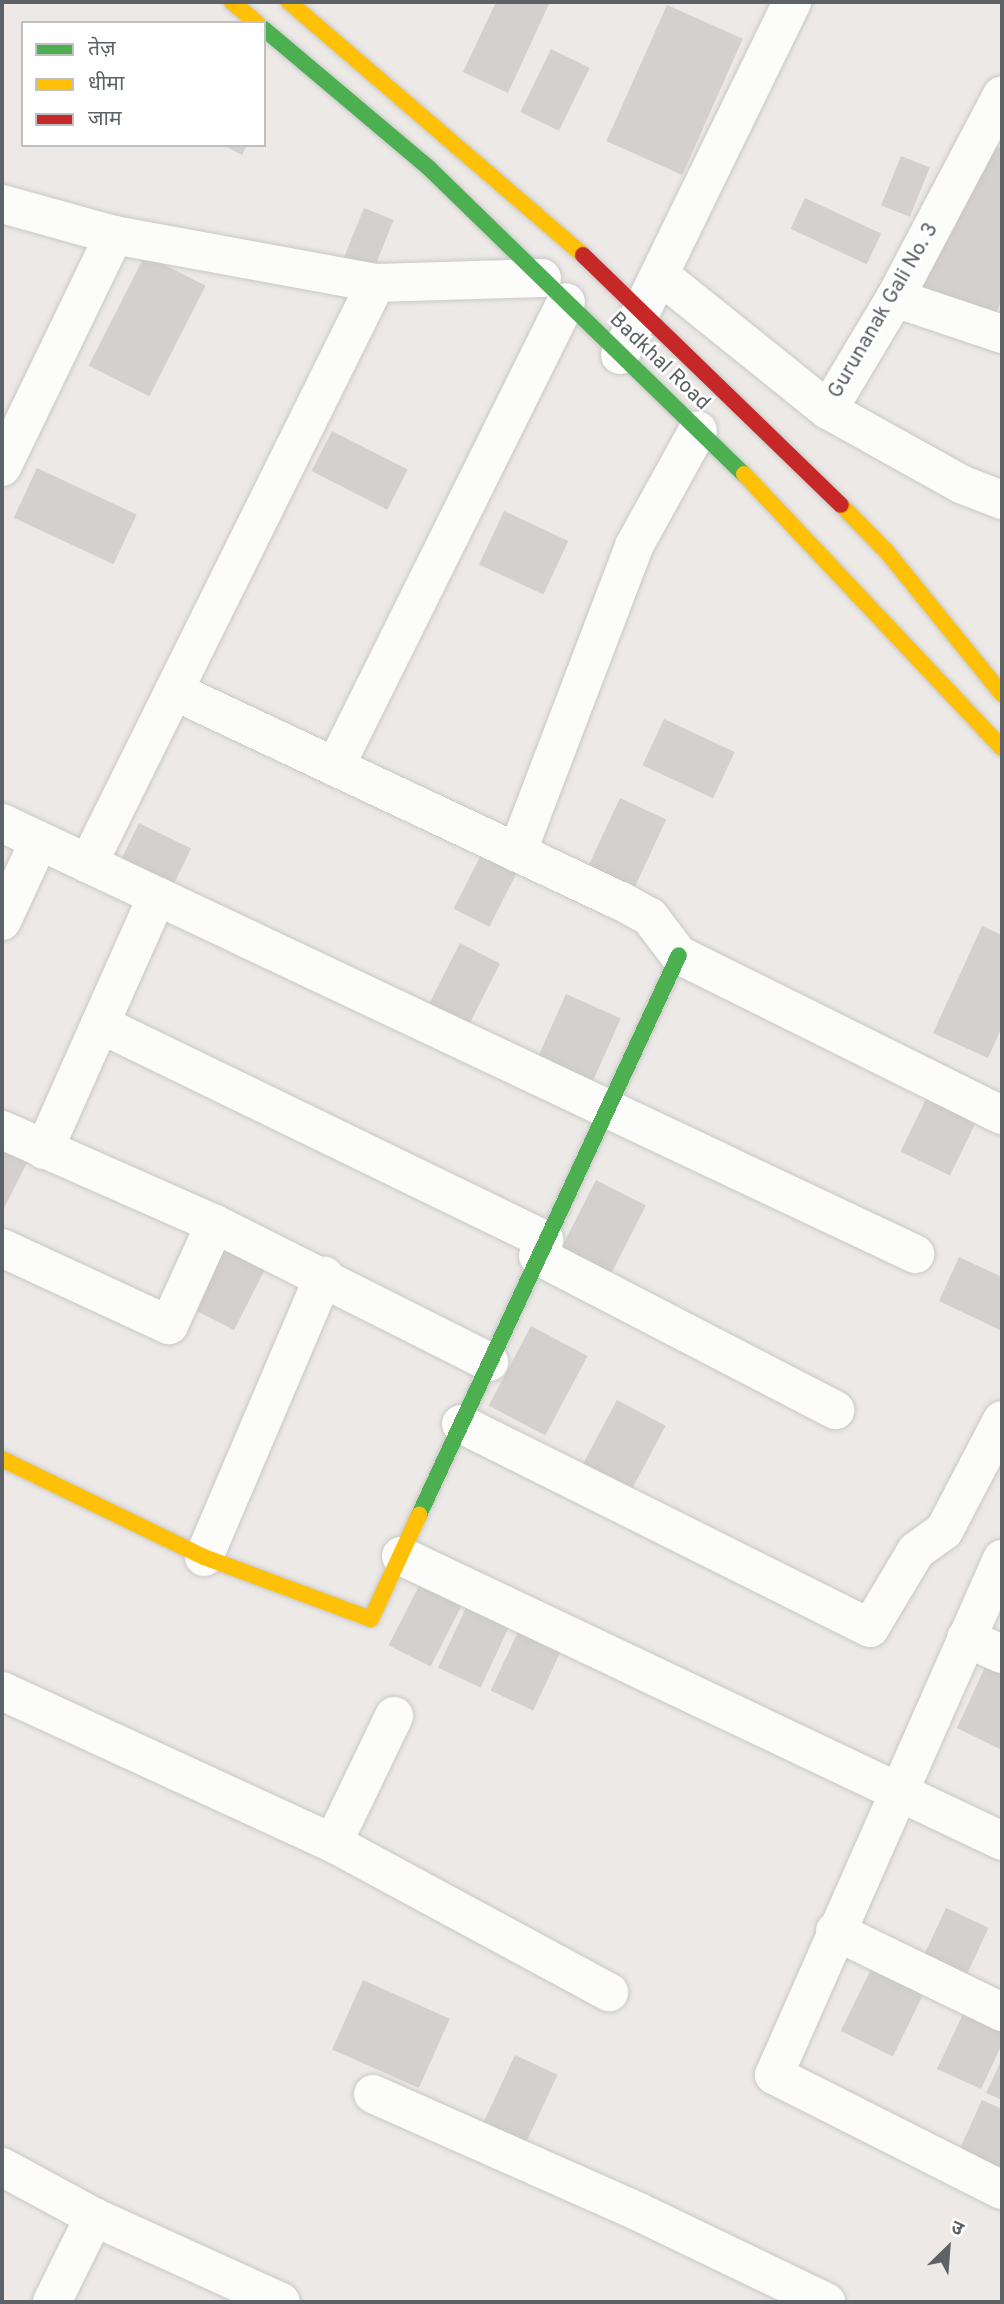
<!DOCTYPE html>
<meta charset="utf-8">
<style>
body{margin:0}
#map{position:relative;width:1004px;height:2304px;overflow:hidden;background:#ece9e6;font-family:Overpass,"Noto Sans Devanagari",sans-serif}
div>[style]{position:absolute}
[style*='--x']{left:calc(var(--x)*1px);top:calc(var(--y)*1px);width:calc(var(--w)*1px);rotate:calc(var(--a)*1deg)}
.building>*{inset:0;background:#d3d0cf;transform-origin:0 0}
.roads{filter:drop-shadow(0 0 2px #c8c8c7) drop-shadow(0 0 2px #c8c8c7)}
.street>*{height:38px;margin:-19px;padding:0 19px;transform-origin:19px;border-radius:19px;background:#fcfcfb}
.fast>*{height:16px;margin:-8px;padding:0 8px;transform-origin:8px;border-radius:8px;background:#4caf50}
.slow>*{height:16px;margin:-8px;padding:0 8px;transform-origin:8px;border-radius:8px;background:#ffc107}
.jam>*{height:16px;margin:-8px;padding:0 8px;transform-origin:8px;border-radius:8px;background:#c62828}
span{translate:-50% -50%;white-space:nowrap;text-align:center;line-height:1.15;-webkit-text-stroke:5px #fff;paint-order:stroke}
.street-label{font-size:21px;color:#5c6265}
.frame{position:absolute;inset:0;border:4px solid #5c6265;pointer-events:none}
.legend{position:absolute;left:21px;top:21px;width:245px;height:126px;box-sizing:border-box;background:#fff;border:2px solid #bec0c1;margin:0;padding:9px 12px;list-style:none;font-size:21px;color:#5c6265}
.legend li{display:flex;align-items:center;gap:14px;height:35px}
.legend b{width:35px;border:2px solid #bec0c1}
.north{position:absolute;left:913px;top:2213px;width:70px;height:70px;-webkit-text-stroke:5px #fff;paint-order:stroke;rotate:25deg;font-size:19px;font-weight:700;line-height:28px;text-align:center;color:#5c6265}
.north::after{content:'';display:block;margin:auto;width:24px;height:32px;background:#5c6265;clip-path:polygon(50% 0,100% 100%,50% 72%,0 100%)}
</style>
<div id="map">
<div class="building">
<i style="clip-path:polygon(496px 2px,549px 4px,508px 93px,463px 72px)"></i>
<i style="left:667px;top:5px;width:83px;height:149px;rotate:24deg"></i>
<i style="left:551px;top:49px;width:43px;height:70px;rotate:26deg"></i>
<i style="clip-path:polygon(985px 141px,1002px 149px,1002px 300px,989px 328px,914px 293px)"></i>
<i style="clip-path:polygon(223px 145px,247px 145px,242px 155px)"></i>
<i style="left:901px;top:156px;width:31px;height:53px;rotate:22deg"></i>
<i style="left:805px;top:198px;width:84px;height:34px;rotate:25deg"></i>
<i style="left:364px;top:208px;width:32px;height:54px;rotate:22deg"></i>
<i style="left:145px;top:255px;width:68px;height:124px;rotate:27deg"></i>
<i style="left:332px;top:431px;width:85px;height:45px;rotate:27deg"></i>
<i style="left:37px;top:468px;width:110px;height:55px;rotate:25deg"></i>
<i style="left:504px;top:511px;width:71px;height:59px;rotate:25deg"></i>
<i style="left:664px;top:719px;width:78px;height:51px;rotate:25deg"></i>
<i style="left:620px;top:798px;width:51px;height:83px;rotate:25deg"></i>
<i style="left:139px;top:823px;width:58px;height:47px;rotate:26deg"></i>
<i style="left:484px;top:849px;width:40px;height:67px;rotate:27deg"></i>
<i style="clip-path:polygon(982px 926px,1002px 935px,1002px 1027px,988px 1058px,933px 1033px)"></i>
<i style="left:460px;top:943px;width:45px;height:79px;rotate:27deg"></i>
<i style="left:566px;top:994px;width:60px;height:69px;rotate:24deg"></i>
<i style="left:929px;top:1093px;width:55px;height:65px;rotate:26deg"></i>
<i style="clip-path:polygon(2px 1140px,31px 1155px,2px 1212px)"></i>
<i style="left:596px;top:1180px;width:56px;height:85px;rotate:27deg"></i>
<i style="left:224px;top:1233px;width:53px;height:82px;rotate:27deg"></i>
<i style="clip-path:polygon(959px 1257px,1002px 1277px,1002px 1331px,939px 1301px)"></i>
<i style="left:531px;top:1326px;width:64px;height:90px;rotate:28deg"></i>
<i style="left:617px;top:1400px;width:55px;height:85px;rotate:28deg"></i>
<i style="left:425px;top:1574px;width:47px;height:80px;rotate:27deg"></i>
<i style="left:471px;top:1597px;width:47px;height:78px;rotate:25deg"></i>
<i style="left:524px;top:1619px;width:47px;height:79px;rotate:25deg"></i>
<i style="clip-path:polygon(985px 1667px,1002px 1675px,1002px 1750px,957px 1728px)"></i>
<i style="left:946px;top:1908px;width:47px;height:64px;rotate:25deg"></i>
<i style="left:871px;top:1969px;width:58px;height:69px;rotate:26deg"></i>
<i style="left:363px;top:1980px;width:95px;height:76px;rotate:24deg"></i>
<i style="clip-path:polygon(964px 2012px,1002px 2029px,1002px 2044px,981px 2089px,937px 2069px)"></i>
<i style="left:515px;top:2055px;width:47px;height:79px;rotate:25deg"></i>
<i style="clip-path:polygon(1002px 2059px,1002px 2100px,986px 2093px)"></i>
<i style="clip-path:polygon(982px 2100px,1002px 2109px,1002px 2166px,997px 2176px,956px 2157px)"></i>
</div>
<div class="roads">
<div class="street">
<i style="--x:2;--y:204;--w:116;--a:15.5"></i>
<i style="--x:114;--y:235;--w:266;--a:10.4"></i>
<i style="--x:376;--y:283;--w:166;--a:-1.7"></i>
<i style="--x:660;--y:275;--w:216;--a:38.8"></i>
<i style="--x:828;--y:410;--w:131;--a:-59.1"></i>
<i style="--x:895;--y:298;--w:229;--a:-62.2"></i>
<i style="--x:895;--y:298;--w:113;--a:18.6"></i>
<i style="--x:620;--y:355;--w:393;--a:-64"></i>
<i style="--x:828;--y:410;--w:154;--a:29.1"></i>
<i style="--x:963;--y:485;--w:42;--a:21"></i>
<i style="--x:2;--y:467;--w:258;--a:-64.2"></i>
<i style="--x:174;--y:691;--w:494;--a:25.2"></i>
<i style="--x:621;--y:901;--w:33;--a:29"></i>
<i style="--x:650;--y:917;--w:48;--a:52.7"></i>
<i style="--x:679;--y:955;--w:360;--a:26.4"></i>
<i style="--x:335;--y:767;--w:519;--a:-63.58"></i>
<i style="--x:2;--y:823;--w:1010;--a:25.27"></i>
<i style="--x:517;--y:853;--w:329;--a:-69.1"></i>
<i style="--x:634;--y:546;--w:132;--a:-61.1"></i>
<i style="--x:88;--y:864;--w:648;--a:-63.63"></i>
<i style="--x:2;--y:921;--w:88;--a:-65.2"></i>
<i style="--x:100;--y:1024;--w:494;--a:25.9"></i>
<i style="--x:2;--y:1130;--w:233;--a:23.8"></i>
<i style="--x:215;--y:1224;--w:307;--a:26.7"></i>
<i style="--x:44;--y:1150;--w:278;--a:-66"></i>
<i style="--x:2;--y:1248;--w:184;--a:24.8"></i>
<i style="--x:169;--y:1325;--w:111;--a:-65.5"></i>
<i style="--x:538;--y:1256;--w:335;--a:27.4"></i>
<i style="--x:461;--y:1424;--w:457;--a:26.5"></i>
<i style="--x:870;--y:1628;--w:90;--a:-59.1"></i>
<i style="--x:916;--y:1551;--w:34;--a:-36"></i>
<i style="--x:944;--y:1531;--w:125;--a:-62.4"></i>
<i style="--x:401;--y:1556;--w:665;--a:25.37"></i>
<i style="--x:204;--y:1557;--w:306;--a:-66.9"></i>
<i style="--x:1002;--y:1559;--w:564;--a:113.84"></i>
<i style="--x:774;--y:2075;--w:255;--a:26.8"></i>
<i style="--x:966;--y:1638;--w:39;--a:24"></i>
<i style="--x:2;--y:1691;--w:364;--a:24.7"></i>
<i style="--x:333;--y:1843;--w:314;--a:28.4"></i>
<i style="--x:333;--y:1843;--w:141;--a:-64.3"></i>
<i style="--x:835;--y:1931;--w:186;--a:25.9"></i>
<i style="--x:373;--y:2094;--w:289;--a:23.9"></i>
<i style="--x:637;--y:2211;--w:210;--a:25.7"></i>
<i style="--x:2;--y:2167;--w:105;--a:28.5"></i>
<i style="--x:94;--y:2217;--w:205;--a:24.4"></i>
<i style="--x:52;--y:2302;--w:95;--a:-63.7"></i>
</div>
<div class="fast">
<i style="--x:264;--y:29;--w:217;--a:40.1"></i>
<i style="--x:430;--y:169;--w:438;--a:44.2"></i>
<i style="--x:419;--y:1515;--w:617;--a:-65.1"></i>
</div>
<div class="slow">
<i style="--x:232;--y:2;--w:33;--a:40"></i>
<i style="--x:289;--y:2;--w:388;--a:40.7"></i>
<i style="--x:744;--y:474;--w:376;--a:46.7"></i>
<i style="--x:841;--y:505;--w:66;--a:45.6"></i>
<i style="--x:887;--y:552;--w:183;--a:51"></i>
<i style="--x:2;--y:1459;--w:225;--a:25.9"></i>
<i style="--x:204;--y:1557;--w:178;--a:20.4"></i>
<i style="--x:371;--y:1619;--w:115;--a:-65.2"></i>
</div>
<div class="jam">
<i style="--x:583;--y:255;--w:359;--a:44.1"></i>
</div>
</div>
<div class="street-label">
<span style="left:884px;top:311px;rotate:-60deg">Gurunanak Gali No. 3</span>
<span style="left:659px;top:362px;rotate:44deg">Badkhal Road</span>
</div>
<div class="frame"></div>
<ul class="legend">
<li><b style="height:9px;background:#4caf50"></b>तेज़</li>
<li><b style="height:9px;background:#ffc107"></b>धीमा</li>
<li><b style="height:9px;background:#c62828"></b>जाम</li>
</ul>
<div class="north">उ</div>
</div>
